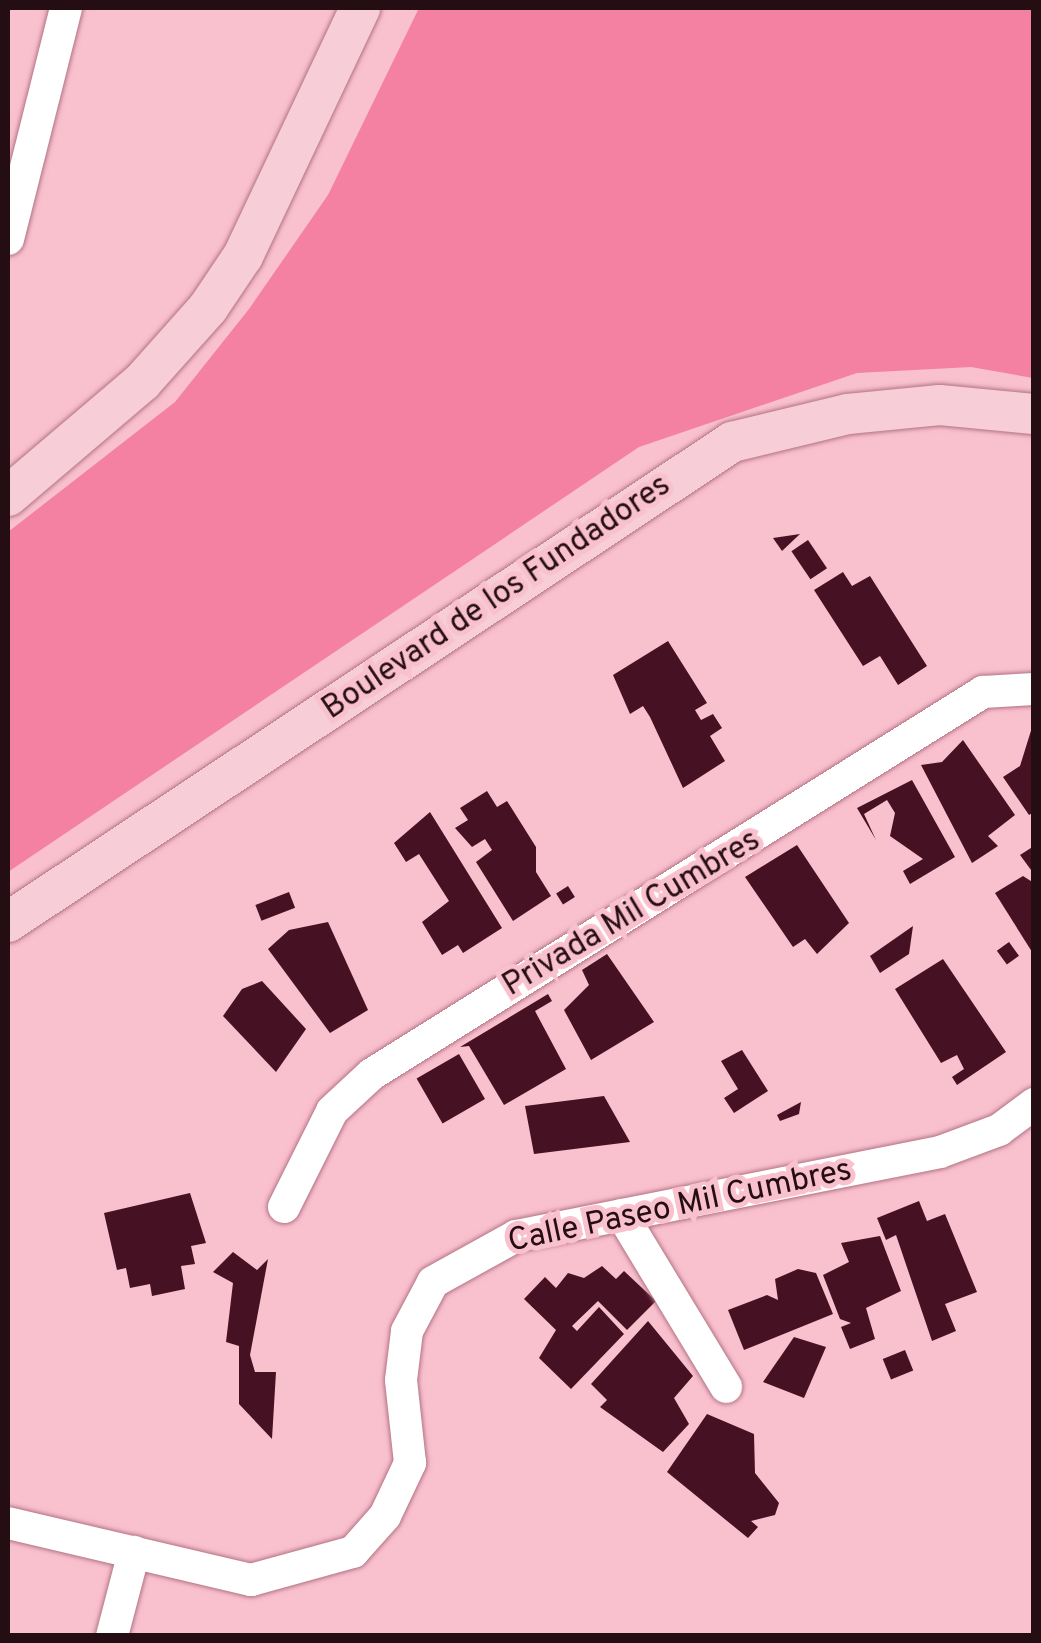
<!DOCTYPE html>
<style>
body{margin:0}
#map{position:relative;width:1041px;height:1643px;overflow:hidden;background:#f9c0ce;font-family:Overpass,sans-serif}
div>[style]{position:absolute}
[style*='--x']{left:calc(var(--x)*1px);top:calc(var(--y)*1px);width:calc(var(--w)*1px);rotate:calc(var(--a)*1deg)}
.green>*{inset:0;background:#f480a2}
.building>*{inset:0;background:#471124;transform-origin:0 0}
.roads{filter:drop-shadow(0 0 2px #b37384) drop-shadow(0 0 2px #b37384)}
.minor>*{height:32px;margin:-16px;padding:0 16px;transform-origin:16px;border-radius:16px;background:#fff}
.major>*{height:40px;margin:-20px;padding:0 20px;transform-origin:20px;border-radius:20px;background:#f7cdd7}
span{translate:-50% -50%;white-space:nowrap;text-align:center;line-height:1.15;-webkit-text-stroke:10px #f9c0ce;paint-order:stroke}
.street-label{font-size:32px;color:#250d14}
.frame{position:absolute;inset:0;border:10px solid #250d14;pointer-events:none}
</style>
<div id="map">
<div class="green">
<i style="clip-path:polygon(419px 8px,1033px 8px,1033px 378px,971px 367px,857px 373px,639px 447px,8px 872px,8px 532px,175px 402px,249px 309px,328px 195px)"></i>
</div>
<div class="building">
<i style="clip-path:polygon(800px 534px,782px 551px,773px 538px)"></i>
<i style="left:808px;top:540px;width:34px;height:20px;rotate:56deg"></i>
<i style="clip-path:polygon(843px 572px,852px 586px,870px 576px,927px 666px,898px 685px,880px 656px,863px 666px,814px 590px)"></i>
<i style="clip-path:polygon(668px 641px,707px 703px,695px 710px,701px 720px,713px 714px,722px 728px,710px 736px,725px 761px,683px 788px,650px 717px,643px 706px,630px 714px,613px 675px)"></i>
<i style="clip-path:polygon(1034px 721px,1034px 812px,1029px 815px,1003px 777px,1020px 766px)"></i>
<i style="clip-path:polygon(963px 740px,1015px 815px,988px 836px,998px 846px,972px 863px,921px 765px,942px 762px)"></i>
<i style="clip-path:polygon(912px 780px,955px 857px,910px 884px,903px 871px,923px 859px,890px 836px,895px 813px,887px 800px,864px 814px,876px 840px,857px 808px)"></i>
<i style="clip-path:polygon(487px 791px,497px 807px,507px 801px,536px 847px,536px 872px,551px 896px,513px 921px,476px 862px,492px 850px,485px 839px,472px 847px,455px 828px,468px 820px,460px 808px)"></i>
<i style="clip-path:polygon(430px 812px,502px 928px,463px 953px,458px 945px,442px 955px,422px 922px,449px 901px,419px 854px,406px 862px,394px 843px)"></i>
<i style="clip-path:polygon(797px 845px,849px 923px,817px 954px,805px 939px,793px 947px,745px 877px)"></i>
<i style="clip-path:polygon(1034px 846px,1034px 874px,1020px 855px)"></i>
<i style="clip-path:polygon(1023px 876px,1034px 883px,1034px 955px,995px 893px)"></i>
<i style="left:568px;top:886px;width:13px;height:14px;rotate:58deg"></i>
<i style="left:289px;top:892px;width:17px;height:36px;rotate:69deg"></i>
<i style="clip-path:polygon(328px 922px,368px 1010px,330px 1033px,268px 949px,289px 930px)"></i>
<i style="clip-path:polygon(913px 926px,909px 954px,880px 973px,870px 956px)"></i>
<i style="left:1009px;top:942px;width:17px;height:15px;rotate:54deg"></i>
<i style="clip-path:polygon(607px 954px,654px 1022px,591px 1060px,564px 1010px,589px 985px,582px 970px)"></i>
<i style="clip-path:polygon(943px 959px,1006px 1052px,957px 1085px,952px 1077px,964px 1069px,957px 1055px,941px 1063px,895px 989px)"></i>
<i style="clip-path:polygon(262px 981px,306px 1029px,276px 1072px,223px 1016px,242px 989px)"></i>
<i style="clip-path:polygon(548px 994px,552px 1001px,535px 1011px,566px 1069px,504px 1105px,469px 1046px,460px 1047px)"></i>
<i style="clip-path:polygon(742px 1050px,768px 1091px,734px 1113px,724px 1098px,738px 1089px,721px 1061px)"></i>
<i style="left:459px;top:1054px;width:52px;height:49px;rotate:60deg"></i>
<i style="clip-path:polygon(604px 1096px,630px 1142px,534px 1154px,525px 1106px)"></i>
<i style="clip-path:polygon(801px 1102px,799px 1114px,780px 1121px,777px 1115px)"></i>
<i style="clip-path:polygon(190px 1193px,206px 1243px,191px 1246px,195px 1264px,181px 1266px,185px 1289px,152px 1296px,150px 1284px,130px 1288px,126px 1268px,117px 1270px,104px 1213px)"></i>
<i style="clip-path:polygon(919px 1201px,927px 1221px,945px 1214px,977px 1292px,945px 1304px,956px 1331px,932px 1341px,896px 1235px,886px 1240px,877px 1218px)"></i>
<i style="clip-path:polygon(880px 1236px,901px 1291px,866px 1308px,875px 1339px,850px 1349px,841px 1327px,851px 1323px,840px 1319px,823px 1275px,849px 1262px,841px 1243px)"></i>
<i style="clip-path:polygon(233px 1252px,257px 1270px,268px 1259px,250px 1355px,255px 1372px,276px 1372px,272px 1439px,239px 1404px,239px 1346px,226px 1342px,233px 1283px,213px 1272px)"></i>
<i style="clip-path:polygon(602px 1266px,616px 1279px,624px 1271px,656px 1301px,627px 1330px,598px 1301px,572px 1326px,577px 1331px,599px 1307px,624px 1334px,571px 1389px,539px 1358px,556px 1330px,524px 1299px,545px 1277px,556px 1288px,568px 1273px,584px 1278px)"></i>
<i style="clip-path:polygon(798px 1269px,816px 1273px,833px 1314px,744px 1350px,728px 1310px,767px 1295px,778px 1300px,775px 1279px)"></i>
<i style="clip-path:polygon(648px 1321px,693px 1376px,674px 1398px,689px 1424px,663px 1452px,600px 1407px,607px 1400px,591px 1384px)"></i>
<i style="clip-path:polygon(794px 1337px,826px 1347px,804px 1398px,763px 1382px)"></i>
<i style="left:905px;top:1350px;width:22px;height:24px;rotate:68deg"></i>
<i style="clip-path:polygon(707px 1414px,754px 1434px,755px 1473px,779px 1503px,775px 1515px,751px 1521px,758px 1527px,748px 1538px,667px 1472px)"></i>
</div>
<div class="roads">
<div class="minor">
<i style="--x:8;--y:239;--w:238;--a:-75.9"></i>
<i style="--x:284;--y:1207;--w:107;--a:-63.4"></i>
<i style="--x:332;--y:1111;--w:54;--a:-42.8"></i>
<i style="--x:372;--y:1074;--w:721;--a:-32.01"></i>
<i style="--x:983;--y:692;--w:51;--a:-3.4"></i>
<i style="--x:622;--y:1215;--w:201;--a:58.8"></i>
<i style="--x:8;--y:1523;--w:250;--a:13.2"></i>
<i style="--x:251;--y:1580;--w:106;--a:-15.4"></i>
<i style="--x:353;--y:1552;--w:48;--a:-48.4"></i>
<i style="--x:385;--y:1516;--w:59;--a:-64.7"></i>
<i style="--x:410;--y:1463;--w:83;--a:-96.2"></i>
<i style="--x:401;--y:1380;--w:49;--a:-83"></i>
<i style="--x:407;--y:1331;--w:55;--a:-62"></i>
<i style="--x:433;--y:1282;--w:95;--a:-29"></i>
<i style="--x:516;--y:1236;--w:432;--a:-11.2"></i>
<i style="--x:940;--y:1152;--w:63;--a:-20.4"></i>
<i style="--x:999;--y:1130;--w:44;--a:-36.6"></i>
<i style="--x:112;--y:1636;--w:87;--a:-75.3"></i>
</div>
<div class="major">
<i style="--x:8;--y:496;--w:176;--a:-40.4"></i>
<i style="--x:142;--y:382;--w:99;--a:-48.3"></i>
<i style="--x:208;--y:308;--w:63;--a:-56.1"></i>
<i style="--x:243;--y:256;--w:274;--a:-64.7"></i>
<i style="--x:8;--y:922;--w:869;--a:-33.54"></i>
<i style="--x:732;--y:442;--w:119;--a:-13.6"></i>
<i style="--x:848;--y:414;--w:92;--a:-5.6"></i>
<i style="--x:940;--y:405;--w:94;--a:5.5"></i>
</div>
</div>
<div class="street-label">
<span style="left:497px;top:598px;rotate:-34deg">Boulevard de los Fundadores</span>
<span style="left:632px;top:914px;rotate:-31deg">Privada Mil Cumbres</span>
<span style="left:680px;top:1207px;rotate:-12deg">Calle Paseo Mil Cumbres</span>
</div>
<div class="frame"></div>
</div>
